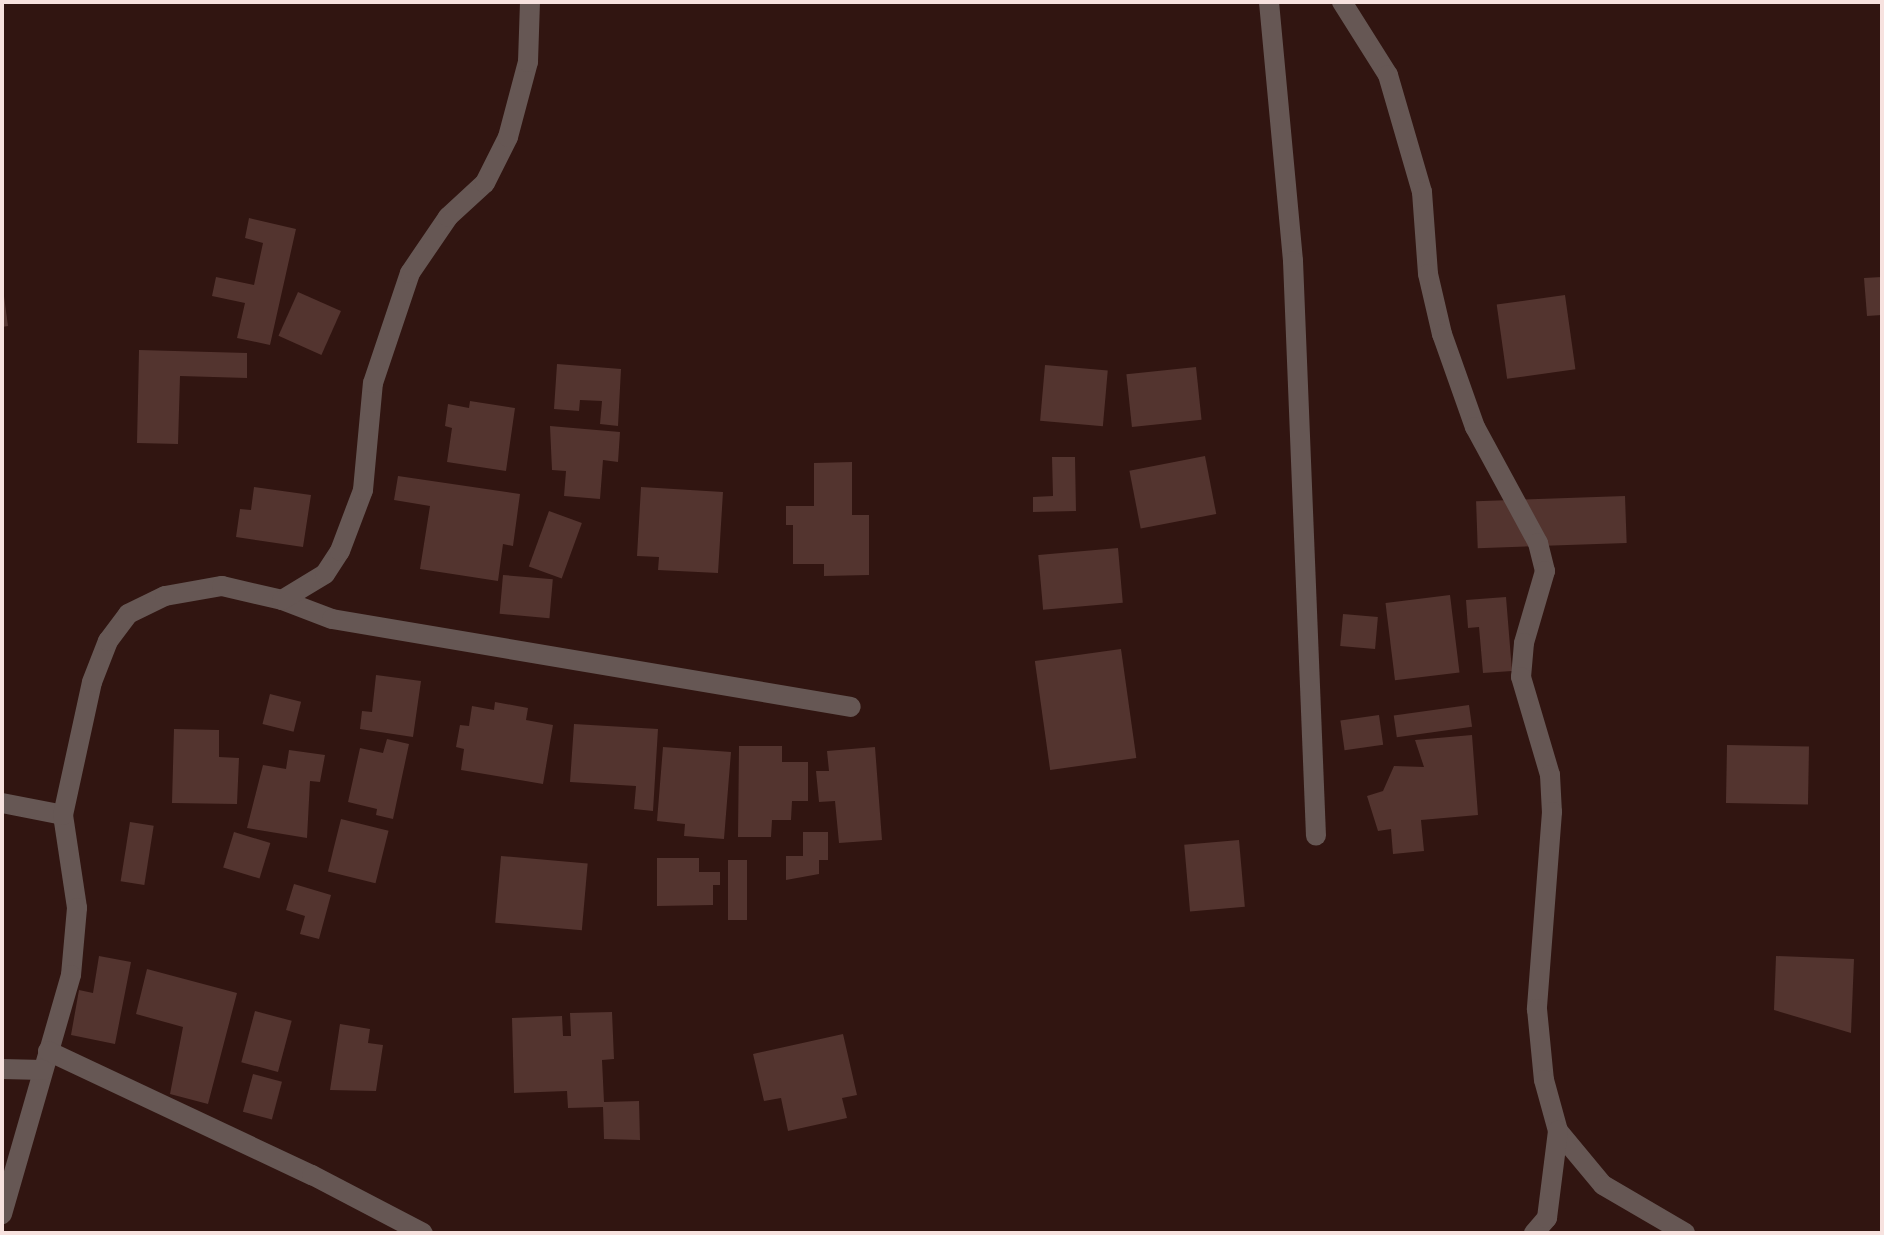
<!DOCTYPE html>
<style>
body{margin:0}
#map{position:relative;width:1884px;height:1235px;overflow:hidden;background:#311511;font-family:"Noto Sans",sans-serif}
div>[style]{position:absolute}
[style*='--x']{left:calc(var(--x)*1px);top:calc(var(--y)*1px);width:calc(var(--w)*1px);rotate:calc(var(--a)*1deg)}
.building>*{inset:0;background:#53342f;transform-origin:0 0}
.minor>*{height:20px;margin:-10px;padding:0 10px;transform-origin:10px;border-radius:10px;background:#665754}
span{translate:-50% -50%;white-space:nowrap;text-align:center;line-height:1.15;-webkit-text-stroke:8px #260c08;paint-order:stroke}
.frame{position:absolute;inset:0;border:4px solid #f7e2df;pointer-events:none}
</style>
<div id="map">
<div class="building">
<i style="clip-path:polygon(249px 218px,296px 229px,270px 345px,237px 338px,245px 303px,212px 296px,216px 277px,254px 285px,263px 243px,245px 238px)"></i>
<i style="clip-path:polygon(1882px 277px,1882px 315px,1867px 316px,1864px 278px)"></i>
<i style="left:298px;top:292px;width:47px;height:48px;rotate:24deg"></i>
<i style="left:1565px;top:295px;width:75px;height:69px;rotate:82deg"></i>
<i style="clip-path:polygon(4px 296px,8px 326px,2px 327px,2px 297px)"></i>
<i style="clip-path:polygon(139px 350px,247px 353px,247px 378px,180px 376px,178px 444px,137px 443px)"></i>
<i style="clip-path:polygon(557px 364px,621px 369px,618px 426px,600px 424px,602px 401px,580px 400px,579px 411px,554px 409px)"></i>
<i style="left:1045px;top:365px;width:63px;height:56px;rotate:5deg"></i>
<i style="left:1196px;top:367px;width:53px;height:70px;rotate:84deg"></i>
<i style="clip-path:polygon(470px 401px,515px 408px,506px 471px,447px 462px,452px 428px,445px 426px,448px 404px,469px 408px)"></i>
<i style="clip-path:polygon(550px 426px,620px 432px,618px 462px,603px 460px,600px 499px,564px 496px,566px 471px,552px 470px)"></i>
<i style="left:1205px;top:456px;width:59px;height:77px;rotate:79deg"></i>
<i style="clip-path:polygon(1052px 457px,1075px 457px,1076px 511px,1033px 512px,1033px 497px,1053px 496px)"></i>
<i style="clip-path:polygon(852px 462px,852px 515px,869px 515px,869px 575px,824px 576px,824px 564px,793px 564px,793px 525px,786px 525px,786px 506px,814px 506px,814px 463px)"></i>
<i style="clip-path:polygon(398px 476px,520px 494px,513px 546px,503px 544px,498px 581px,420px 569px,430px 506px,394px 500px)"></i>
<i style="clip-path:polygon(254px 487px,311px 495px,303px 547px,236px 537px,240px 509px,251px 510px)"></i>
<i style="clip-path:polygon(641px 487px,723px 492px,718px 573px,658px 570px,659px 557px,637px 556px)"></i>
<i style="left:1625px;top:496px;width:47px;height:149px;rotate:88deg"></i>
<i style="left:549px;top:511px;width:35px;height:59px;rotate:20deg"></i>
<i style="left:1118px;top:548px;width:55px;height:80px;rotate:85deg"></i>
<i style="left:503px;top:575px;width:50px;height:39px;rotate:5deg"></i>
<i style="left:1450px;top:595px;width:78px;height:65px;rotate:83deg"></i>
<i style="clip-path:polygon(1506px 597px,1512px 671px,1483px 673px,1479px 627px,1468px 628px,1466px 600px)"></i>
<i style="left:1343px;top:614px;width:35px;height:32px;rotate:5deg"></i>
<i style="left:1121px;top:649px;width:110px;height:87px;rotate:82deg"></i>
<i style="clip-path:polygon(376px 675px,421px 681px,413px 737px,360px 729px,362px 711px,372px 712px)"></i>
<i style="left:270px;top:694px;width:32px;height:31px;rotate:14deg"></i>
<i style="clip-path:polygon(495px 702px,528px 708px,526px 720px,553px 725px,543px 784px,461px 770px,464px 749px,456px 747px,460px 725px,469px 726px,472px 706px,494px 710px)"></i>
<i style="left:1469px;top:705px;width:22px;height:76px;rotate:82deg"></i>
<i style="left:1379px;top:715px;width:30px;height:39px;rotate:82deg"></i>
<i style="clip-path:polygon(574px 724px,658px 729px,653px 811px,634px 809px,636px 786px,570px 782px)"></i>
<i style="clip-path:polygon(174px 729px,219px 730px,219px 757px,239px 758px,237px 804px,172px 803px)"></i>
<i style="clip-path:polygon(1472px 735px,1478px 815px,1421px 820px,1424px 851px,1393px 854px,1391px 829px,1378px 831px,1367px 796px,1383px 791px,1394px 766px,1424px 767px,1415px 740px)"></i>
<i style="clip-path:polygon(387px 739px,409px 744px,393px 819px,376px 815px,377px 809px,348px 802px,360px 748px,383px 753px)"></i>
<i style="left:1727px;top:745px;width:82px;height:58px;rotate:1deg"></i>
<i style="clip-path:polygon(739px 746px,782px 746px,782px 762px,808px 762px,808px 801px,792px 801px,791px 820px,772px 820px,771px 837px,738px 837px)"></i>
<i style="clip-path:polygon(663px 747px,731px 752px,724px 839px,684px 836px,685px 824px,657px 821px)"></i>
<i style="clip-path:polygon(875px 747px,882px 840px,839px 843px,835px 801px,819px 802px,816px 771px,829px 771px,827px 751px)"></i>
<i style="clip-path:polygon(289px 750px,325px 755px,320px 782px,310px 781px,307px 838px,247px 828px,263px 765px,286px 769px)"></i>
<i style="left:341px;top:819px;width:49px;height:54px;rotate:14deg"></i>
<i style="left:130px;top:822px;width:24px;height:60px;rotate:9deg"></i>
<i style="left:234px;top:832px;width:38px;height:37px;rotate:17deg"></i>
<i style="clip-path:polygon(803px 832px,828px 832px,828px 860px,819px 860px,819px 874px,786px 880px,786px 856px,803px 856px)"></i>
<i style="left:1239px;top:840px;width:67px;height:55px;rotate:85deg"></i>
<i style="left:501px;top:856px;width:87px;height:67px;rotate:5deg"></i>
<i style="clip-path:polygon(657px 858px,699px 858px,699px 872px,720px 872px,720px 885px,713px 885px,713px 905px,657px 906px)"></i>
<i style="left:728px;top:860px;width:19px;height:60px"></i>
<i style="clip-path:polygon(294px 884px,331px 895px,319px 939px,300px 934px,305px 916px,286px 910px)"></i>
<i style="clip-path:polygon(99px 956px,131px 962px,115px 1044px,71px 1035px,79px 990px,93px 993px)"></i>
<i style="clip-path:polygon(1776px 956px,1854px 959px,1851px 1033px,1774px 1010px)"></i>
<i style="clip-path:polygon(147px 969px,237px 993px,208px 1104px,170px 1094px,183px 1027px,136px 1014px)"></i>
<i style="left:255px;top:1011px;width:38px;height:53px;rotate:15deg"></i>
<i style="clip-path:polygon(612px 1012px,614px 1059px,602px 1060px,604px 1102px,639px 1101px,640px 1140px,604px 1139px,603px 1107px,568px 1108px,567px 1091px,514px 1093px,512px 1018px,562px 1016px,563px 1036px,571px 1036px,570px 1013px)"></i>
<i style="clip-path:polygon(340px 1024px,370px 1029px,368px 1043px,383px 1045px,376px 1091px,330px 1090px)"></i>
<i style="clip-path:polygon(843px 1034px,857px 1095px,842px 1098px,847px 1118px,788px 1131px,781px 1098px,764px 1101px,753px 1054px)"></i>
<i style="left:253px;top:1074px;width:30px;height:39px;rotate:15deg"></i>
</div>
<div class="minor">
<i style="--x:1269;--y:2;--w:260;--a:84.7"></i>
<i style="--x:1293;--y:261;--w:575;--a:87.71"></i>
<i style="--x:1342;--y:2;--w:86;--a:57.8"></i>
<i style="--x:1388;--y:75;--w:122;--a:73.8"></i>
<i style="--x:1422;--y:192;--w:82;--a:85.8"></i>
<i style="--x:1428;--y:274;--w:62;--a:76.9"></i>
<i style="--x:1442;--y:334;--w:99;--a:70.5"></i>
<i style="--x:1475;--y:427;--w:132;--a:61.5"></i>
<i style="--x:1538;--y:543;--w:29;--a:76"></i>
<i style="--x:1545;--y:571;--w:75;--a:106.3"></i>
<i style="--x:1524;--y:643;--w:34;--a:95"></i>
<i style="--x:1521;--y:677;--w:102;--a:73.5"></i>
<i style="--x:1550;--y:775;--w:37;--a:87"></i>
<i style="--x:1552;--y:812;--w:198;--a:94.4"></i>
<i style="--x:1537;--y:1009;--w:71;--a:84.4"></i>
<i style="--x:1544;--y:1080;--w:53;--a:74.6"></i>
<i style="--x:1558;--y:1131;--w:70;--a:50.2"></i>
<i style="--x:1603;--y:1185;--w:95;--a:30.3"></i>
<i style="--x:282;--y:600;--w:53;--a:20.8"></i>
<i style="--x:332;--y:619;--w:526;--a:9.62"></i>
<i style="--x:2;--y:803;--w:62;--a:11.1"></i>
<i style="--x:63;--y:815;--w:94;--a:81.4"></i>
<i style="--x:77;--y:908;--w:67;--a:95.1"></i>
<i style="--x:71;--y:975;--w:249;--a:106.1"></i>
<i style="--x:63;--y:815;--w:136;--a:-77.7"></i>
<i style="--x:92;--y:682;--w:44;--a:-68.7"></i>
<i style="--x:108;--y:641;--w:34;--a:-53"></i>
<i style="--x:128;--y:614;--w:41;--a:-25.9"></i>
<i style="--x:165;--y:596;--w:58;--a:-10"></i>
<i style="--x:222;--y:586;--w:62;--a:13.1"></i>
<i style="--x:282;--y:600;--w:50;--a:-31.2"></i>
<i style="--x:325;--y:574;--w:27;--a:-57"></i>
<i style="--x:340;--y:551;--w:65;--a:-69.3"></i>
<i style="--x:363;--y:490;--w:107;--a:-84.7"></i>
<i style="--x:373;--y:383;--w:116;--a:-71.4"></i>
<i style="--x:410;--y:273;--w:68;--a:-55.8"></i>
<i style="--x:448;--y:217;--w:50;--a:-42.6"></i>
<i style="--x:485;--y:183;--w:51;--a:-63.4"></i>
<i style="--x:508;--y:137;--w:78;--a:-75.1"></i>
<i style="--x:528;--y:62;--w:60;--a:-88.1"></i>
<i style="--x:48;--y:1051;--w:292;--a:25.2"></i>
<i style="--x:312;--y:1175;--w:125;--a:27.6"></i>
<i style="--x:2;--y:1069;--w:41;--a:1.4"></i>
<i style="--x:1534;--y:1233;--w:20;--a:-49"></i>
<i style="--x:1547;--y:1218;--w:88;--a:-82.8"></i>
</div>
<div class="frame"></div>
</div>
